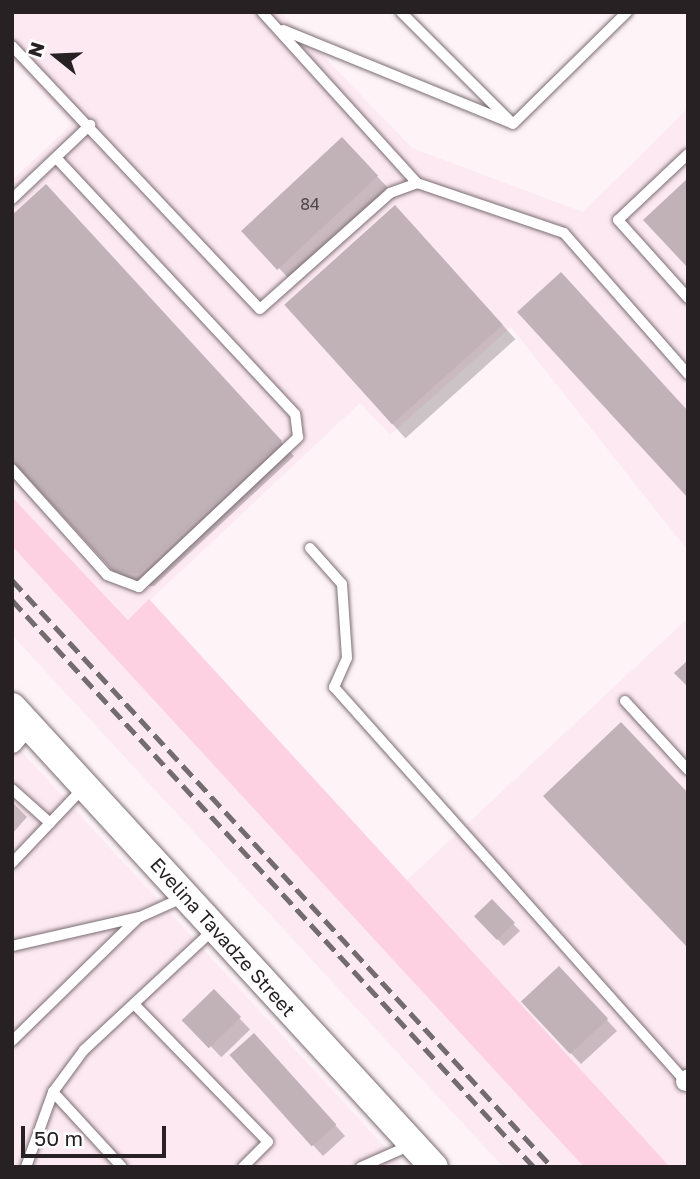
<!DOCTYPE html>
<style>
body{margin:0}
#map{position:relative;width:700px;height:1179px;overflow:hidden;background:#fef4f8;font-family:"Golos Text",sans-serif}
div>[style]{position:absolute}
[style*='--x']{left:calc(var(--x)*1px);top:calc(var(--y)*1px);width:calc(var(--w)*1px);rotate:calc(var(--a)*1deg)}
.built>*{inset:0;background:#fde9f1}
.green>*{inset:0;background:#fdd0e2}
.shadow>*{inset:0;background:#0003;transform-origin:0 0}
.building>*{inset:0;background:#c1b2b8;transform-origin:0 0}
.roads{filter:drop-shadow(0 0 2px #7b6d73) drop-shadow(0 0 2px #7b6d73)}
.service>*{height:10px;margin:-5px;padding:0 5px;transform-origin:5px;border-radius:5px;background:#fff}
.minor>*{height:19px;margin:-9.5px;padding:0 9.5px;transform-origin:9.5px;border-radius:9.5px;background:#fff}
.secondary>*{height:28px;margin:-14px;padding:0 14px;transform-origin:14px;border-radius:14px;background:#fff}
.rail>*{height:5px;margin-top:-2.5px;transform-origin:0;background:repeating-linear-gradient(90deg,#736c6f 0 14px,transparent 0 21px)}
span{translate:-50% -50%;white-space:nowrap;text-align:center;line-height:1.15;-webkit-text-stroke:5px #fff;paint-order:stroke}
.number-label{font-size:16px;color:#4e4549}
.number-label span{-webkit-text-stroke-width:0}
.street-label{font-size:19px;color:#272124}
.frame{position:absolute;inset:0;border:14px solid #272124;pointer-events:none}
.north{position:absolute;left:21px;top:21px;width:70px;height:70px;-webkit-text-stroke:5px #fff;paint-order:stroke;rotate:288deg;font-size:19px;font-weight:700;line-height:28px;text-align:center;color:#272124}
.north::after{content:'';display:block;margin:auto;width:24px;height:32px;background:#272124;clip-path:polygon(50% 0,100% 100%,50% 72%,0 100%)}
.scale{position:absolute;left:21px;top:1126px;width:145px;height:32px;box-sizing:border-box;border:4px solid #272124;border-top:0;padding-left:9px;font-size:21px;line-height:24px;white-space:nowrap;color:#272124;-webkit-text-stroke:5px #fff;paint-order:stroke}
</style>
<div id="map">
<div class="built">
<i style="clip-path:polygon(12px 12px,281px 12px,412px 148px,583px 212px,688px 108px,688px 551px,511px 327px,390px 435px,360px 403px,129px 620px,12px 497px,12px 180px,72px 124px,12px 59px)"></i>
<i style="clip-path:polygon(12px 546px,491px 1065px,584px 1167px,503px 1167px,12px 635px)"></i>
<i style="clip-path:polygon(688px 618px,688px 1167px,670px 1167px,407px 880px)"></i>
<i style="clip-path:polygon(12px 741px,403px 1167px,12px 1167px)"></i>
</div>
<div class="green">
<i style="clip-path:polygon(12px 497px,128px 620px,149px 599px,670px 1167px,584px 1167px,12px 546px)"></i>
</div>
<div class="shadow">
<i style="clip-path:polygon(355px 153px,391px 191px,293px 283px,244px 231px)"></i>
<i style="clip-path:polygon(59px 200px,294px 456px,154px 586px,130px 585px,116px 571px)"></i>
<i style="left:409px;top:221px;width:159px;height:148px;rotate:48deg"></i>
<i style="clip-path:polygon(12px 802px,27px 817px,12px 834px)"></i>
<i style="left:492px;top:901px;width:41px;height:22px;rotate:47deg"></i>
<i style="clip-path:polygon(569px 978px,617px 1031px,581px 1064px,523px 1002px)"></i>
<i style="left:214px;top:992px;width:52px;height:40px;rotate:46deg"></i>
<i style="clip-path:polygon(264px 1045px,345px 1136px,323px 1156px,313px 1145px)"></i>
</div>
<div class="building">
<i style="left:342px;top:137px;width:53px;height:138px;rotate:47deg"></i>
<i style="clip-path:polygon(688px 178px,688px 268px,643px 220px)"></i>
<i style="clip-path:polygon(46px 184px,282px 441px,139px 573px,114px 572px,12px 461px,12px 215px)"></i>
<i style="left:395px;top:205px;width:161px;height:149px;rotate:48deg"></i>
<i style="clip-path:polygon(561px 272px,688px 411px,688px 498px,517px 312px)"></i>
<i style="clip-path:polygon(688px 660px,688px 687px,674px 673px)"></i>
<i style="clip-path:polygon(621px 722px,688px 793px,688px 948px,543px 796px)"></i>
<i style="left:492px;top:899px;width:33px;height:25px;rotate:46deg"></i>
<i style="left:559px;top:966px;width:72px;height:52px;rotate:47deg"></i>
<i style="left:214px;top:989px;width:39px;height:45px;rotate:46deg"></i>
<i style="left:254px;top:1033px;width:123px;height:33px;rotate:48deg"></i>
</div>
<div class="roads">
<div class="service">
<i style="--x:262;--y:12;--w:231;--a:47.8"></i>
<i style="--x:417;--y:183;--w:155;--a:18.8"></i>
<i style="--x:564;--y:233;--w:188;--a:48.7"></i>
<i style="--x:401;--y:12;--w:154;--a:45"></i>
<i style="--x:283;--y:30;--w:248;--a:22.2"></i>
<i style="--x:12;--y:46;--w:361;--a:46.7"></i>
<i style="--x:260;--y:309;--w:174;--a:-41.7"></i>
<i style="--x:390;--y:193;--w:29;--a:-20"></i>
<i style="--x:513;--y:124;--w:160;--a:-44.5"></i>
<i style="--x:688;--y:154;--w:96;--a:136.7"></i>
<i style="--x:618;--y:220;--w:105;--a:48.1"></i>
<i style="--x:12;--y:199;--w:108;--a:-43.5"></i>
<i style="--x:12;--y:469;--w:142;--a:48.1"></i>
<i style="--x:107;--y:575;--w:34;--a:21"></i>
<i style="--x:139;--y:587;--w:219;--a:-43.3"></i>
<i style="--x:298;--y:437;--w:23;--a:-97"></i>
<i style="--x:295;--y:414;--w:350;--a:-133"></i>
<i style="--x:310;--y:548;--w:48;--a:48.4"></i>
<i style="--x:342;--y:584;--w:74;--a:86.1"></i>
<i style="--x:347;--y:658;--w:32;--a:114"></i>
<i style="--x:334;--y:687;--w:528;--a:48.3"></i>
<i style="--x:625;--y:701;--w:93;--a:47.6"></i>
<i style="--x:12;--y:789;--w:51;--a:41.8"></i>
<i style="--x:12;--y:863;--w:105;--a:-46.5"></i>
<i style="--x:12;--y:946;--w:131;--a:-12.8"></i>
<i style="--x:140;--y:917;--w:46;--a:-24.3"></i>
<i style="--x:134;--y:1004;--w:192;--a:45.8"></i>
<i style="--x:268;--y:1142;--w:35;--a:135"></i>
<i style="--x:12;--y:1041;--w:177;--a:-44.3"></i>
<i style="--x:53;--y:1092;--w:102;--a:47.4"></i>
<i style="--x:26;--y:1167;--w:80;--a:-70.2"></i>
<i style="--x:53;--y:1092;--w:52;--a:-53.6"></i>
<i style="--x:84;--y:1050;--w:176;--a:-42.9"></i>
<i style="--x:361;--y:1167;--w:55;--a:-23.7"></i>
</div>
<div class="minor">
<i style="--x:12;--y:743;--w:25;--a:-50"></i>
<i style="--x:685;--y:1081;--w:4;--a:-45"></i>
</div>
<div class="secondary">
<i style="--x:12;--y:707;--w:624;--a:47.47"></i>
</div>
</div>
<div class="rail">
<i style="--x:12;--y:580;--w:798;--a:47.39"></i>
<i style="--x:12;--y:600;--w:771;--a:47.37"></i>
</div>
<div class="number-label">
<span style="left:310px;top:204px">84</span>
</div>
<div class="street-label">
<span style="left:223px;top:937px;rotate:48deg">Evelina Tavadze Street</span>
</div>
<div class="frame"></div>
<div class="north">N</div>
<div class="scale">50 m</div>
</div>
